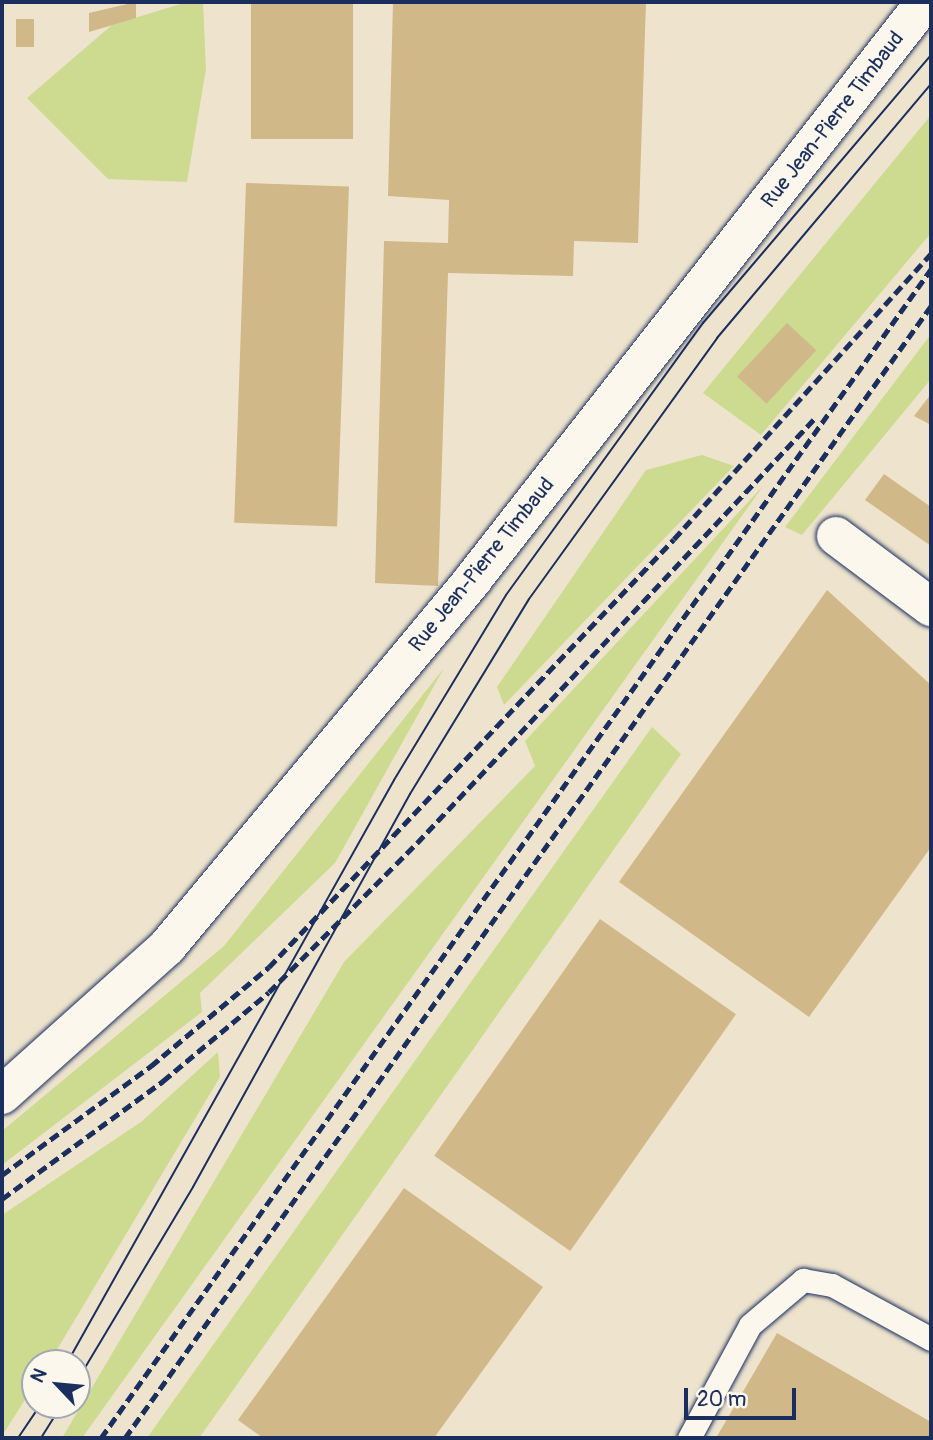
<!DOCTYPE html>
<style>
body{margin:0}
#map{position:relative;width:933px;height:1440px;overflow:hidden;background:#eee4ce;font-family:Pangolin,sans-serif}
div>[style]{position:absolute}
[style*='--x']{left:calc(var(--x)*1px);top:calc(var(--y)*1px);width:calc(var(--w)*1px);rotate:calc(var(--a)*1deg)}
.green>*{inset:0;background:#ccdb8f}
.building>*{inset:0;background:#d1b888;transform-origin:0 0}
.roads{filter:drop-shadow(0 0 2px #1b2f5e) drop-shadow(0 0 2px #1b2f5e)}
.service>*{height:23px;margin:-11.5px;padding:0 11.5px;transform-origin:11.5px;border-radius:11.5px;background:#fbf7ec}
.minor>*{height:38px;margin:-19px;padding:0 19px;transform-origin:19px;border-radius:19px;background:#fbf7ec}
.tram>*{height:2px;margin:-1px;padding:0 1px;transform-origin:1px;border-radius:1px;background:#1b2f5e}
.rail>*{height:5px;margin-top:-2.5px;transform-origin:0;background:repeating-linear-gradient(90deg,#1b2f5e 0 10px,transparent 0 15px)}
span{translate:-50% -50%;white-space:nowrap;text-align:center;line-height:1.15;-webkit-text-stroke:7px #fbf7ec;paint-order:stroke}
.street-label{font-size:21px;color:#1b2f5e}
.frame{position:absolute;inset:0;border:4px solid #1b2f5e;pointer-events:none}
.north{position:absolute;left:21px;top:1349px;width:70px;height:70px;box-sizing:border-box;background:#fbf7ec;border:2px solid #a1a7b3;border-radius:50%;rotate:296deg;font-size:19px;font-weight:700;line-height:28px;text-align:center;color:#1b2f5e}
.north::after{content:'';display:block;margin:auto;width:24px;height:32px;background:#1b2f5e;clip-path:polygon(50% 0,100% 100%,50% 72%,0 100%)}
.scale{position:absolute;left:684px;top:1388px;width:112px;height:32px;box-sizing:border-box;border:4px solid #1b2f5e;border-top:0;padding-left:9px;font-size:21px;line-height:24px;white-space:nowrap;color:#1b2f5e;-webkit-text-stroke:5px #fbf7ec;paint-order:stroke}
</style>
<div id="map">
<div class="green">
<i style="clip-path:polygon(187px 2px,203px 2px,206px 69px,187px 182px,108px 179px,27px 98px,112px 25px)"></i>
<i style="clip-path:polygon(931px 115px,931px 233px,761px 435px,703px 393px)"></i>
<i style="clip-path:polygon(931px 334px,931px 379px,802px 535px,785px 527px)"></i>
<i style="clip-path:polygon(702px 455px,734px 466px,504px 705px,497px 687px,646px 470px)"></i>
<i style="clip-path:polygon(764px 485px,82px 1438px,62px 1438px,344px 962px,535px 766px,525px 741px)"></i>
<i style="clip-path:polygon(444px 668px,335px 863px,200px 993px,202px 1012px,2px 1165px,2px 1131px,224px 946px)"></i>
<i style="clip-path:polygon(652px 727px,681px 754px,219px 1410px,199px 1438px,147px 1438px)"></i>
<i style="clip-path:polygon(218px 1052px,220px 1077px,49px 1363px,35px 1363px,35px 1384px,2px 1436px,2px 1215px,141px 1122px)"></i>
</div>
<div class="building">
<i style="clip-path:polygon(136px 2px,136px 18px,89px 32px,89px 13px)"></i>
<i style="left:251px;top:2px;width:102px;height:137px"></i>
<i style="clip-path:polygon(393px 2px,646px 2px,638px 243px,574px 241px,573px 276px,448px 273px,438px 586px,375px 583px,384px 241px,448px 243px,449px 200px,388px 196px)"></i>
<i style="left:16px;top:19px;width:18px;height:28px"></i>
<i style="left:246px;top:183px;width:103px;height:340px;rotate:2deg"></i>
<i style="left:787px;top:323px;width:40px;height:73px;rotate:43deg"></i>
<i style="clip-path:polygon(931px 394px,931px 425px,914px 416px)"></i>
<i style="clip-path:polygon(884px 474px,931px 507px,931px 546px,865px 500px)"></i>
<i style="clip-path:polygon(827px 590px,931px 685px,931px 847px,809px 1017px,619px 882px)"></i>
<i style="left:600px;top:919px;width:166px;height:289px;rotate:35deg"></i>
<i style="clip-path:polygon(404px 1188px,543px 1287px,434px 1438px,263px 1438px,238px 1420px)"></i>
<i style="clip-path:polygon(777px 1333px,931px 1422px,931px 1438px,716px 1438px)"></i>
</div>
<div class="roads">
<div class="service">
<i style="--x:689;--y:1438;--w:128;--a:-61.6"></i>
<i style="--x:750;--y:1325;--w:70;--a:-40.3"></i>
<i style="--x:803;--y:1280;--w:29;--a:10"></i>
<i style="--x:832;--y:1285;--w:113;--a:28.6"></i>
</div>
<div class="minor">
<i style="--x:836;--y:536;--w:119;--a:36.8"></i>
<i style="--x:2;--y:1095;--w:222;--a:-41.9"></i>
<i style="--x:167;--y:947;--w:480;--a:-50.2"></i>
<i style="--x:474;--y:578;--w:732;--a:-51.94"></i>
</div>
</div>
<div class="tram">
<i style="--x:67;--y:1363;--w:668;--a:-60.71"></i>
<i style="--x:394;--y:780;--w:216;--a:-58.8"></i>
<i style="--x:506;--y:595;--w:336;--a:-54.1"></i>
<i style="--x:703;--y:323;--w:352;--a:-49.6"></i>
<i style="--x:77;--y:1381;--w:226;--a:-59.1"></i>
<i style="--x:193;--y:1187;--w:449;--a:-61.1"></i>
<i style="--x:410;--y:794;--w:228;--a:-58.6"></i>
<i style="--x:529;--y:599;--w:322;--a:-54.2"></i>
<i style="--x:717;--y:338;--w:332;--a:-49.9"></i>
<i style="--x:18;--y:1438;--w:40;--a:-56"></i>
<i style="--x:41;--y:1438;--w:39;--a:-58"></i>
</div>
<div class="rail">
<i style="--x:2;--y:1175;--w:185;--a:-36.2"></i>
<i style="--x:151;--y:1066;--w:154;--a:-40"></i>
<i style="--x:269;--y:967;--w:589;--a:-46.58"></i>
<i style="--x:674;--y:539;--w:384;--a:-48"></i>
<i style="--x:2;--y:1199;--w:200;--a:-36.2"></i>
<i style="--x:163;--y:1081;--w:138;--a:-40"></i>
<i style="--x:269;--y:992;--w:210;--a:-45.2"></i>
<i style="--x:417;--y:843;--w:584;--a:-46.87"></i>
<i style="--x:101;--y:1438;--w:1434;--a:-54.62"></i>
<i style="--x:125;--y:1438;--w:1390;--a:-54.55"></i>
</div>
<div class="street-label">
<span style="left:833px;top:120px;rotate:-52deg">Rue Jean-Pierre Timbaud</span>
<span style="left:482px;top:565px;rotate:-51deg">Rue Jean-Pierre Timbaud</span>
</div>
<div class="frame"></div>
<div class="north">N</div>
<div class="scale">20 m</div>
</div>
